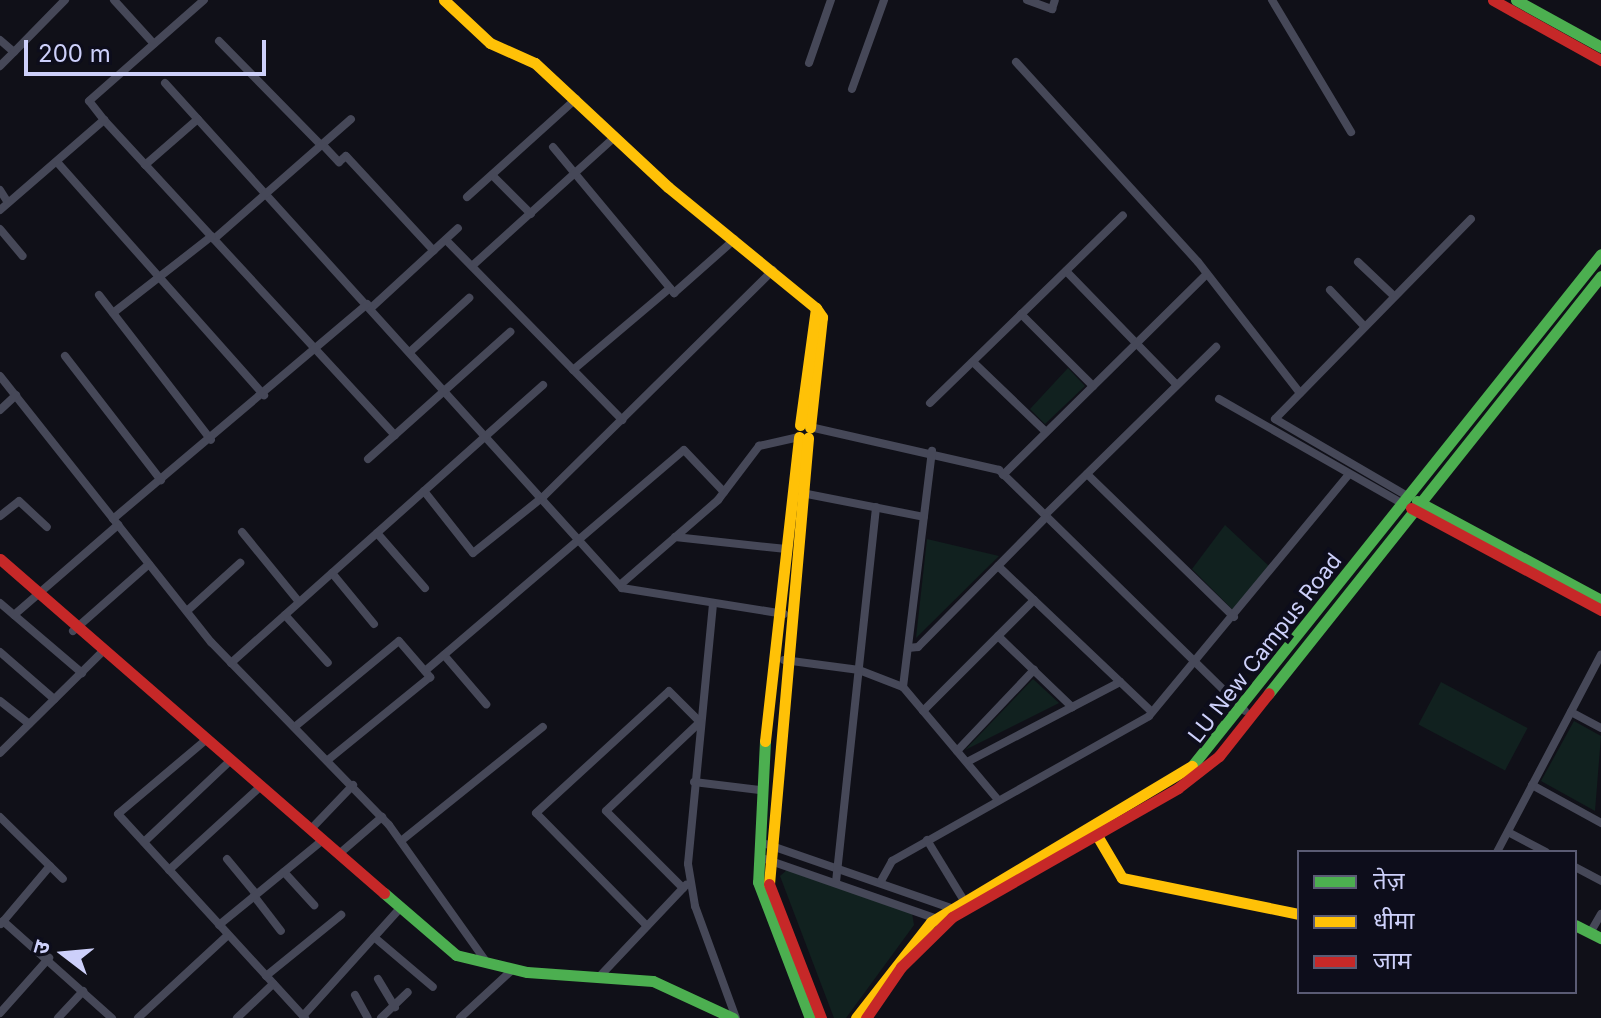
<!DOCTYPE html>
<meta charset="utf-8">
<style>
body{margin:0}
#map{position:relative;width:1601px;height:1018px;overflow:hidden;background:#101018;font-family:Inter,"Noto Sans Devanagari",sans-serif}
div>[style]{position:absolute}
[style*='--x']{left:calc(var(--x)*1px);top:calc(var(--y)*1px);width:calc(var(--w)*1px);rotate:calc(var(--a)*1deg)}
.green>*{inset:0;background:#11211f;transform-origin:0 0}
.street>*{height:8px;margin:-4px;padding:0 4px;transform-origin:4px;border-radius:4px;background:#464858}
.fast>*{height:11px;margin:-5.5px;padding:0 5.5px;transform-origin:5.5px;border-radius:5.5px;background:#4caf50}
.slow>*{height:11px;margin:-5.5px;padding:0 5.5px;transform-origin:5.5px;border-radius:5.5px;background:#ffc107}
.jam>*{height:11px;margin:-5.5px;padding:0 5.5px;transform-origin:5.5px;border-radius:5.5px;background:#c62828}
span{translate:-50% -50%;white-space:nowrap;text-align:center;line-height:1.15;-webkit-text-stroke:8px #0d0d1b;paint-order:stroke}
.street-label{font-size:22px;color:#cdd0fa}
.legend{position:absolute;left:1297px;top:850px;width:280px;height:144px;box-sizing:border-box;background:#0d0d1b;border:2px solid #5a5b74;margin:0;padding:10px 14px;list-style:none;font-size:24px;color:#cdd0fa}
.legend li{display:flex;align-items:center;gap:16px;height:40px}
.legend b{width:40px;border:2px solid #5a5b74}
.north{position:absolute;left:24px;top:914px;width:80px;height:80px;-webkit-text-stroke:6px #0d0d1b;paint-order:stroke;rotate:286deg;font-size:22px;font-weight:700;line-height:32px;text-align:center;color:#cdd0fa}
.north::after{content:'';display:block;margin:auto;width:28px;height:36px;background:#cdd0fa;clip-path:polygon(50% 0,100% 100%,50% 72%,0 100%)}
.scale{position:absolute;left:24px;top:40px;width:242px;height:36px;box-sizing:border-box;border:4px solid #cdd0fa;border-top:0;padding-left:10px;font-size:24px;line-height:28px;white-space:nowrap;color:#cdd0fa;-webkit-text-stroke:6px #0d0d1b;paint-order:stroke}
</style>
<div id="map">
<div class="green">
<i style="clip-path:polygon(1068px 368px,1085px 386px,1045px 424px,1030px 409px)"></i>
<i style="clip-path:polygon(1225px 525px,1269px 566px,1234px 611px,1192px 569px)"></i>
<i style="clip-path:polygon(927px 539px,999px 556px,916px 638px)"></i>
<i style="clip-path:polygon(1033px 679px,1059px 703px,965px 750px)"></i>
<i style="left:1441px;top:682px;width:98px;height:48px;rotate:28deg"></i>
<i style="clip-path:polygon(1574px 721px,1601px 736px,1595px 811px,1541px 781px)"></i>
<i style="clip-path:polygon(788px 869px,912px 913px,914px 925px,846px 1018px,834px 1018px,780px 876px)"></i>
</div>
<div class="street">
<i style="--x:114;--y:0;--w:59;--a:47.7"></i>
<i style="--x:1027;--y:0;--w:27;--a:20"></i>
<i style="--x:1052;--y:9;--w:9;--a:-72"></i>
<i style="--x:1272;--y:0;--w:154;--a:59.1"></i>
<i style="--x:0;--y:40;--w:18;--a:41"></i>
<i style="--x:14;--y:52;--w:20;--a:135"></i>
<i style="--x:219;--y:41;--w:146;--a:45.6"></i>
<i style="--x:14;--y:52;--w:73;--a:-45.6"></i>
<i style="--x:1016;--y:62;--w:270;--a:47.7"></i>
<i style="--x:1198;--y:262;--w:166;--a:52.1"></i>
<i style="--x:809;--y:63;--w:67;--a:-70.8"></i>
<i style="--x:165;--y:83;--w:681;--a:47.86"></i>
<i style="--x:622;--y:588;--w:164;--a:9.1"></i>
<i style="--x:852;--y:89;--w:95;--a:-70.2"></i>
<i style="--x:104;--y:120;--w:429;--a:47.3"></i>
<i style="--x:322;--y:144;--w:25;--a:47"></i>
<i style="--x:339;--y:162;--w:9;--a:-41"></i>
<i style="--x:346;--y:156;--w:129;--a:47.2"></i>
<i style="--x:553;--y:147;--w:190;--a:50.3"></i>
<i style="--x:674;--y:293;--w:81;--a:-41.5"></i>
<i style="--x:57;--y:162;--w:312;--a:48.4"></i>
<i style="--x:145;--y:165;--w:70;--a:-41"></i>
<i style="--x:492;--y:175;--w:55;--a:45"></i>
<i style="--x:0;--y:190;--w:15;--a:58"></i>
<i style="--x:467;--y:197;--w:147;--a:-42"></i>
<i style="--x:0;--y:210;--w:138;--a:-40.9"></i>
<i style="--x:104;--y:120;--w:24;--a:-128"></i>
<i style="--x:89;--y:101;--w:153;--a:-41.3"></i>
<i style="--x:0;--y:229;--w:35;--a:50"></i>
<i style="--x:214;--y:239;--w:182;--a:-41.2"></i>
<i style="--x:446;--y:240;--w:252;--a:45.6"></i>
<i style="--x:1358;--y:262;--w:50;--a:43.4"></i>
<i style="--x:472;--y:266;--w:193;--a:-42.1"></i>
<i style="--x:1066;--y:271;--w:159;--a:45.8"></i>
<i style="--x:1330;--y:290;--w:50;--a:46.6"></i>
<i style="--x:99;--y:295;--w:183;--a:52.3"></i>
<i style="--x:371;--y:308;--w:118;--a:-42.6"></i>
<i style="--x:113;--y:313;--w:125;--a:-37.9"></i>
<i style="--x:1021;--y:314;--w:102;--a:45"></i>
<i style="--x:411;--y:351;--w:79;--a:-42.4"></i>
<i style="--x:65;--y:356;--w:157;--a:52.3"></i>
<i style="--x:973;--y:362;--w:101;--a:43.8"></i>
<i style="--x:573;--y:370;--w:127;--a:-40.2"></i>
<i style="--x:0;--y:376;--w:340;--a:51.6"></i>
<i style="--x:211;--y:642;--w:255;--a:45.8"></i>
<i style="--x:389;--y:825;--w:169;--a:54.6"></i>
<i style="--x:1219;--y:399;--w:212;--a:29.7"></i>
<i style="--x:930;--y:403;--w:269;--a:-44.2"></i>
<i style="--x:0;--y:410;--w:22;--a:-43"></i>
<i style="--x:810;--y:427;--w:194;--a:12.8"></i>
<i style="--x:999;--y:470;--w:344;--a:44.4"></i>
<i style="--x:368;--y:459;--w:191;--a:-41.8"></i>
<i style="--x:1087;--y:474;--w:205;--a:44.2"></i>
<i style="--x:1003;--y:475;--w:286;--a:-44.6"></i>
<i style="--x:424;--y:491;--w:79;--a:51.7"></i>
<i style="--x:473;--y:553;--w:90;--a:-38.7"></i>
<i style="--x:543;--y:497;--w:323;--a:-44.6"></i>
<i style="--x:802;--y:493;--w:124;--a:11.1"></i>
<i style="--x:1409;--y:497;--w:155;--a:-149.8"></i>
<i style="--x:1275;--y:419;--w:280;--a:-45.6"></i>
<i style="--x:1045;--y:515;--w:240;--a:-44.5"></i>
<i style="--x:0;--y:516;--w:24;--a:-38"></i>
<i style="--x:19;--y:501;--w:38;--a:43"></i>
<i style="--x:113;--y:519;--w:333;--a:-40.2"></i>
<i style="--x:242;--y:532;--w:90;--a:50.8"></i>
<i style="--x:377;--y:533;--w:73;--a:48.9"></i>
<i style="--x:675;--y:537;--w:112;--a:6.2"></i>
<i style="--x:998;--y:566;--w:212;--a:43.5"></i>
<i style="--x:332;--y:573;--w:66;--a:50.5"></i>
<i style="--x:620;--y:585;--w:130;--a:-40.9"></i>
<i style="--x:718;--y:500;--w:68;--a:-52.8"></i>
<i style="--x:759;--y:446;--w:41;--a:-12.7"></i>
<i style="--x:0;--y:603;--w:108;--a:40.5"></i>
<i style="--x:713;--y:604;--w:261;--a:95.5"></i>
<i style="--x:688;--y:864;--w:43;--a:80.5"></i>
<i style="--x:695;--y:906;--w:119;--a:69.9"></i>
<i style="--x:187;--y:611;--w:72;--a:-42.2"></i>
<i style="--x:14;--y:615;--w:138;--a:-40.9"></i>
<i style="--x:285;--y:615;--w:64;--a:48.1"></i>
<i style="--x:73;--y:631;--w:101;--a:-41.4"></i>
<i style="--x:998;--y:636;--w:103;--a:43.8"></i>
<i style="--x:908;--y:648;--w:10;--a:-6"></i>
<i style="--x:918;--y:647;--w:182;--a:-45.4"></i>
<i style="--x:0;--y:652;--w:72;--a:41"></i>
<i style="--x:444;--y:655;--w:65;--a:49.4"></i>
<i style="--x:784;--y:660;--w:76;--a:7.6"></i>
<i style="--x:859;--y:670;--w:47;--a:21.1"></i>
<i style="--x:903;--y:687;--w:148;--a:49.9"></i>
<i style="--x:231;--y:663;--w:418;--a:-41.7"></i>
<i style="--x:425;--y:671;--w:340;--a:-40.5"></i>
<i style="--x:684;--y:450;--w:58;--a:46.4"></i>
<i style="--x:903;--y:687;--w:238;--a:-83"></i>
<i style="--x:0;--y:701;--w:37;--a:38"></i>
<i style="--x:923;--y:711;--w:157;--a:-45"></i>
<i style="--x:1571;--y:712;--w:34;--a:28"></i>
<i style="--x:297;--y:725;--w:132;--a:-39.5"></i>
<i style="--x:399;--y:641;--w:48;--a:49.3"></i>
<i style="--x:430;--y:677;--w:130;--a:140.9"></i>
<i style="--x:207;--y:739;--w:116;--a:139.9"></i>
<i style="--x:118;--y:814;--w:277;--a:47.5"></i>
<i style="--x:957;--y:751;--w:112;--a:-46.5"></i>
<i style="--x:0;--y:753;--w:146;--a:-44.7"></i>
<i style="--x:967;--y:762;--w:173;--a:-27.6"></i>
<i style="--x:694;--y:782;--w:66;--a:6.9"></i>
<i style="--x:1532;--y:785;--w:79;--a:28.8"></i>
<i style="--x:0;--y:817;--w:88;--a:44.5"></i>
<i style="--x:311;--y:829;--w:61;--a:-46.3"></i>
<i style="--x:1508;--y:832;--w:43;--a:27.8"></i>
<i style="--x:927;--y:840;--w:69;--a:58.6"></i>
<i style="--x:401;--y:841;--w:182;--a:-38.8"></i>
<i style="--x:144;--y:842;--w:120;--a:-43.3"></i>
<i style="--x:766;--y:844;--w:202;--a:19.1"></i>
<i style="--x:1497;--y:852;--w:223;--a:-62.2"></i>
<i style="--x:339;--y:854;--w:57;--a:-40.7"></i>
<i style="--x:227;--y:859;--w:45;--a:50.4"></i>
<i style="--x:765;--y:859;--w:182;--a:19.2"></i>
<i style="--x:1575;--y:867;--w:30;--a:28"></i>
<i style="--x:169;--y:870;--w:125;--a:-42.4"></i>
<i style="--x:284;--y:872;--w:45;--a:47.7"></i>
<i style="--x:881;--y:881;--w:23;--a:-61"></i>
<i style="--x:892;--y:861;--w:295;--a:-29.4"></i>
<i style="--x:1149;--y:716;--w:314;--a:-50.4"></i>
<i style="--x:836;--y:882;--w:377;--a:-83.9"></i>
<i style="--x:254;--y:896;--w:44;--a:52.4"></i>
<i style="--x:3;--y:921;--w:146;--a:41.7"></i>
<i style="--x:1;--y:924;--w:76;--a:-49.8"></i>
<i style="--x:219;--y:925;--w:134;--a:-39.3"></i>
<i style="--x:647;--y:926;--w:158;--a:-134.5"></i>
<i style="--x:536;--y:813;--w:180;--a:-42.5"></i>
<i style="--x:669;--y:691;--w:44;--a:45"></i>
<i style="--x:700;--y:722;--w:129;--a:136.6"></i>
<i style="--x:606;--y:811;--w:109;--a:45"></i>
<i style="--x:1590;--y:933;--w:22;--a:-60"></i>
<i style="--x:374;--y:937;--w:77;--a:40.3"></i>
<i style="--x:266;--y:976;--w:97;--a:-39.1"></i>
<i style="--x:599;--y:977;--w:127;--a:-46.6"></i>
<i style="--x:378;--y:979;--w:33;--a:59"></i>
<i style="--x:355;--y:995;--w:26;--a:61"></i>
<i style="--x:0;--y:1013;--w:74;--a:-48.3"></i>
<i style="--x:303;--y:1016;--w:147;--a:-48"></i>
<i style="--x:58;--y:1018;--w:37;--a:-47"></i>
<i style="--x:138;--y:1018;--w:122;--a:-42.7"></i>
<i style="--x:237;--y:1018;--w:50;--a:-43.4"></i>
<i style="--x:381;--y:1018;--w:37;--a:-44"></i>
<i style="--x:460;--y:1018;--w:71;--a:-42.7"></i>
</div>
<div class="fast">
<i style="--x:1516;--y:0;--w:97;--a:28.9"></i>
<i style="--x:1417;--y:501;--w:209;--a:28.3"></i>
<i style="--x:1269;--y:693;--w:533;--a:-51.47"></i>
<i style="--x:765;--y:741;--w:141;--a:92.8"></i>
<i style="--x:758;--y:882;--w:146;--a:69.1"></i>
<i style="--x:1192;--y:766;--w:655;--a:-51.38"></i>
<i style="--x:384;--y:893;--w:95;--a:40.7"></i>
<i style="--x:456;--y:955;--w:73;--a:13.5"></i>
<i style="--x:527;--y:972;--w:126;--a:4.1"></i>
<i style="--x:653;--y:981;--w:88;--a:24.8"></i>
<i style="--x:1575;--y:925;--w:29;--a:27"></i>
</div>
<div class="slow">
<i style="--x:444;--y:0;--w:63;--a:43.1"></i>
<i style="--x:490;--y:43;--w:49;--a:24"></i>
<i style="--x:535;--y:63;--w:182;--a:43"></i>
<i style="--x:668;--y:187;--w:191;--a:39.3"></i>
<i style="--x:816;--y:308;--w:11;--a:56"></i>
<i style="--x:822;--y:317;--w:111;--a:96.2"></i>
<i style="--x:800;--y:425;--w:118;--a:-82.2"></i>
<i style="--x:765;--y:741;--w:306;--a:-83.6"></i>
<i style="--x:1092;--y:827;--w:59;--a:59.5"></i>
<i style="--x:1122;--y:878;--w:181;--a:11.5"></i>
<i style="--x:769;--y:884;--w:448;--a:-85"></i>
<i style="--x:856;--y:1018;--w:122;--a:-52"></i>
<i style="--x:931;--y:922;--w:304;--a:-30.9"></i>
</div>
<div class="jam">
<i style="--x:1493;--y:0;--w:124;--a:29.1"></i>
<i style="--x:1411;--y:508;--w:216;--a:28.2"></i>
<i style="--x:0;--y:559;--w:509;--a:41.02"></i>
<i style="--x:769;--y:884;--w:144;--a:68.8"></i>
<i style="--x:866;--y:1018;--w:62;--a:-55.5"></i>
<i style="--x:901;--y:967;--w:71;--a:-44.4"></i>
<i style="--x:952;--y:917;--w:260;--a:-29.7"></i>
<i style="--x:1178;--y:788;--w:52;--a:-38"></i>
<i style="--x:1219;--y:756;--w:80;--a:-51.6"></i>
</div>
<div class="street-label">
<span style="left:1265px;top:648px;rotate:-52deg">LU New Campus Road</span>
</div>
<ul class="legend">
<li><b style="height:10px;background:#4caf50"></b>तेज़</li>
<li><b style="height:10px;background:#ffc107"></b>धीमा</li>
<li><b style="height:10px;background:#c62828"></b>जाम</li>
</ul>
<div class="north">उ</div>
<div class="scale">200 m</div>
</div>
